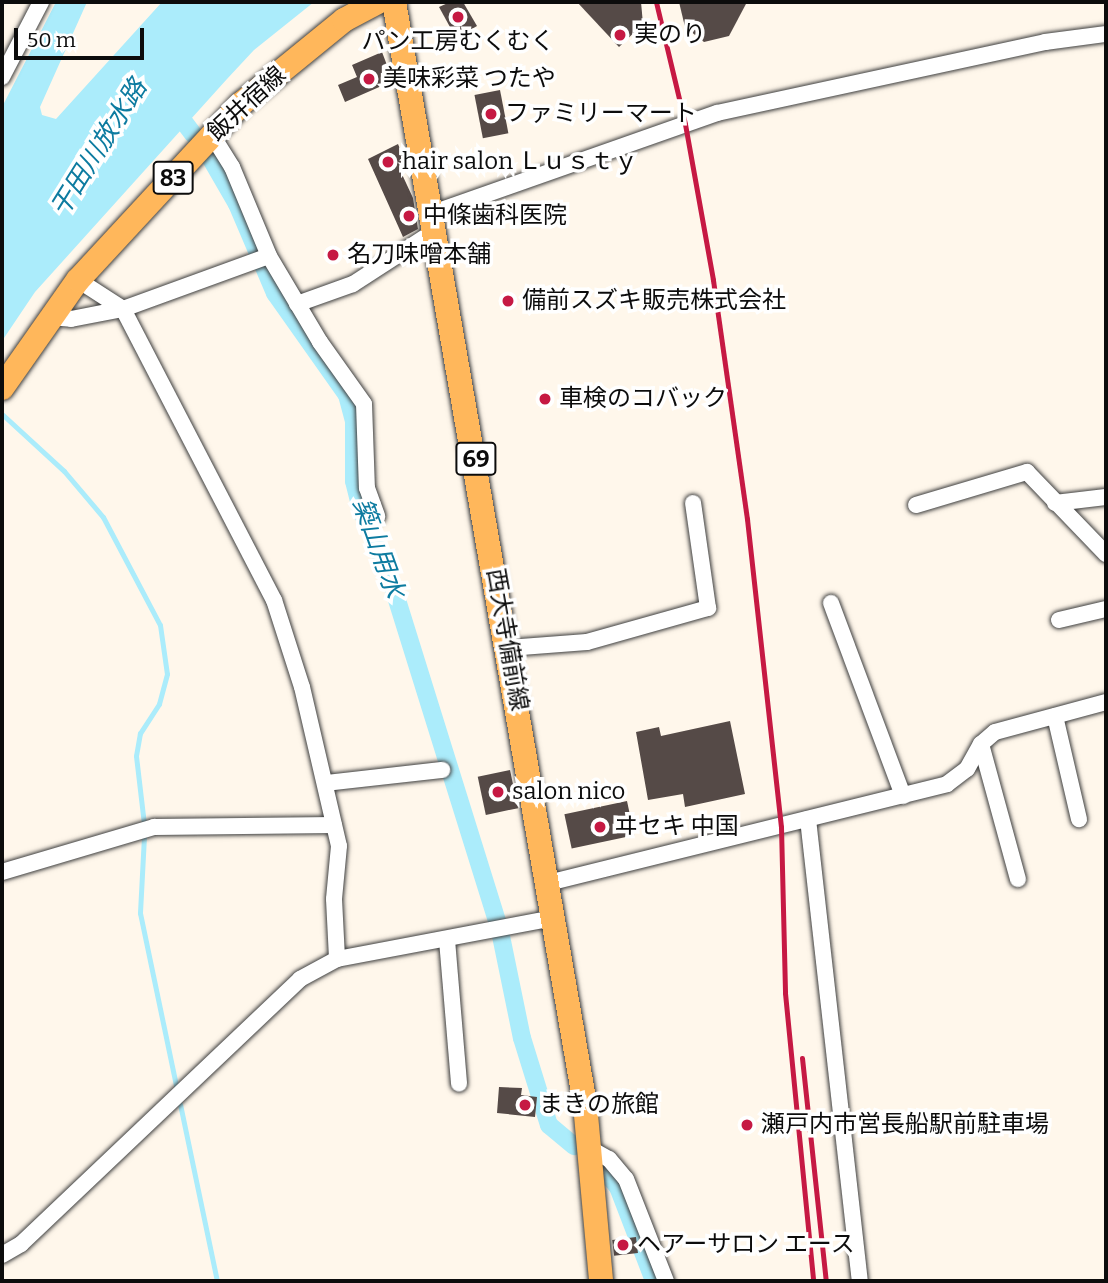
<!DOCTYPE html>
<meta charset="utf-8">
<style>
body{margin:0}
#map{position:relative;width:1108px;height:1283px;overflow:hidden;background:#fff7eb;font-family:Bitter,"Noto Sans JP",serif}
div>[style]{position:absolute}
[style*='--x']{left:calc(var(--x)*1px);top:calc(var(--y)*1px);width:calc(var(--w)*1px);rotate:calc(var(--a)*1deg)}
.water>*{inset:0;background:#abecfb}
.stream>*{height:5px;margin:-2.5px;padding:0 2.5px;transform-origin:2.5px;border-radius:2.5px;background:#abecfb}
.canal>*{height:18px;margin:-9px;padding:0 9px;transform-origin:9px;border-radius:9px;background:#abecfb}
.building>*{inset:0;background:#554a47;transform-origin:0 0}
.roads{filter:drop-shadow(0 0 2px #3f3f3f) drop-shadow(0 0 2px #3f3f3f)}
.street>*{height:16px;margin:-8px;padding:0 8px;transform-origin:8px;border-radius:8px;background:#fff}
.primary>*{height:24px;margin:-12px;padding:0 12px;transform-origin:12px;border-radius:12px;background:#ffb75b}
.rail>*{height:5px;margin:-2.5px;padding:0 2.5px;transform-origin:2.5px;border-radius:2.5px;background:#c61943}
.dots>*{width:19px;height:19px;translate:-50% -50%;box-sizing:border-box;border:4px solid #fff;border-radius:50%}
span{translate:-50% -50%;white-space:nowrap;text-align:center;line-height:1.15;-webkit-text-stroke:7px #fff;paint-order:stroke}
.shield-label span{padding:2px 5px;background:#fff;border:2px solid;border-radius:5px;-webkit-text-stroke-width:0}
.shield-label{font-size:23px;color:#0c0c0c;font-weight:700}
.poi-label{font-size:24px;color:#0c0c0c}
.left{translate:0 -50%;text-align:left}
.street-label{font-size:24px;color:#0c0c0c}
.water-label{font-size:26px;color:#0c7ba0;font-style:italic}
.frame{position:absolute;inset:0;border:4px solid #0c0c0c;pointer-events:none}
.scale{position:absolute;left:14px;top:28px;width:130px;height:32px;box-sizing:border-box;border:4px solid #0c0c0c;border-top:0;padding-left:9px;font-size:21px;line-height:24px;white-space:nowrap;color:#0c0c0c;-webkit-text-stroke:5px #fff;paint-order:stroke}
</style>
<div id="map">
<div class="water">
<i style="clip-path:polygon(56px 2px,87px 2px,40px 107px,42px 115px,56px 119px,162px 2px,314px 2px,254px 50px,227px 79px,35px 292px,2px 341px,2px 107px)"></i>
</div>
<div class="stream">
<i style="--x:3;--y:415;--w:83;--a:42.6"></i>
<i style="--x:64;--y:471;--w:60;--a:49.7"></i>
<i style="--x:103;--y:517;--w:122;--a:62.2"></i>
<i style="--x:160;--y:625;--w:49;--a:81.9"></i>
<i style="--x:167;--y:674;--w:31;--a:105"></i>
<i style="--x:159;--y:704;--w:35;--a:123"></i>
<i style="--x:140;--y:733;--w:23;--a:100"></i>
<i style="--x:136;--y:756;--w:68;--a:83.3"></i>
<i style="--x:144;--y:836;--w:77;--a:93"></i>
<i style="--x:140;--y:913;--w:177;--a:78.2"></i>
<i style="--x:180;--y:1104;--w:181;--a:78.2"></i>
</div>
<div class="canal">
<i style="--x:184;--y:122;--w:15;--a:53"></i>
<i style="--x:211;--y:159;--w:52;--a:60"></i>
<i style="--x:237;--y:204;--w:97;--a:66.9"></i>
<i style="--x:275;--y:293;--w:125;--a:54.8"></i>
<i style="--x:347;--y:395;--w:27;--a:75"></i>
<i style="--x:354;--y:421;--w:60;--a:90"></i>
<i style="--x:354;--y:481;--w:32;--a:76"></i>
<i style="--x:362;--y:512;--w:64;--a:66.2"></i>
<i style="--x:388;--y:571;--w:366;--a:72.7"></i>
<i style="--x:501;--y:936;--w:104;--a:78.4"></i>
<i style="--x:522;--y:1038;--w:91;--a:72.8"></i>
<i style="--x:549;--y:1125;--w:33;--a:40"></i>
<i style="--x:601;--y:1166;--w:27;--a:51"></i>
<i style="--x:618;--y:1187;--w:101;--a:69"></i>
</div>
<div class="building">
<i style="clip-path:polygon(450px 2px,463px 2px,477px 26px,456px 38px,439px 7px)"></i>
<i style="clip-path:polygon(577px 2px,641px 2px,643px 24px,619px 47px)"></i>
<i style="clip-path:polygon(679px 2px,747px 2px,729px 36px,704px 42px,685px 27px)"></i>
<i style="clip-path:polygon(382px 52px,393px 81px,345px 102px,338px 85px,357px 77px,352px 65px)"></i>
<i style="left:500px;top:90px;width:44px;height:26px;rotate:79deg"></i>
<i style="clip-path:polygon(398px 144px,407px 166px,400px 170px,413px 198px,418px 229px,403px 237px,368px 159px)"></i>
<i style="clip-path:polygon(730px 721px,745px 794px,685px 807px,683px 794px,648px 800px,636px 732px,659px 727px,661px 736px)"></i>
<i style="left:510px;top:770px;width:39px;height:33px;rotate:78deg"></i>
<i style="left:627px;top:801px;width:35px;height:64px;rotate:78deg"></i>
<i style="clip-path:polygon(499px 1087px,522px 1088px,521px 1095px,537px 1097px,535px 1117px,497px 1113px)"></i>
<i style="left:636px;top:1237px;width:16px;height:24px;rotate:83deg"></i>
</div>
<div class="roads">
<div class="street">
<i style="--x:2;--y:77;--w:85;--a:-62.5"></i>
<i style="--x:212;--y:135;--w:38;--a:58"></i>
<i style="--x:232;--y:167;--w:96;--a:67.4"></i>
<i style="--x:269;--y:256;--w:100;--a:59.3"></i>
<i style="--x:320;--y:342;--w:76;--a:54.6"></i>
<i style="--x:364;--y:404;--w:84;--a:88"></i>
<i style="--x:367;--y:488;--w:30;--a:70"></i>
<i style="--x:433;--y:213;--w:301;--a:-19.4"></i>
<i style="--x:717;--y:113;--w:336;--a:-12.2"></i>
<i style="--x:1045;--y:42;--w:62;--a:-7.5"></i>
<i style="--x:78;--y:280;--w:54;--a:32.8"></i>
<i style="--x:123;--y:309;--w:328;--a:62.6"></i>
<i style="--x:274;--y:600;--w:91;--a:72.2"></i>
<i style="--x:302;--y:687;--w:163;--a:76.9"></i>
<i style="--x:339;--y:846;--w:53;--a:95.4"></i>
<i style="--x:334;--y:899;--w:60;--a:87.1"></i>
<i style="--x:297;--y:304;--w:59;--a:-19.7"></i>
<i style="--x:353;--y:284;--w:99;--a:-33"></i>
<i style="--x:50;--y:317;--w:21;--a:5"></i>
<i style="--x:71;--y:319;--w:53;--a:-10.9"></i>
<i style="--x:123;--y:309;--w:155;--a:-20"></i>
<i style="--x:1055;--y:503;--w:51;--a:-6.7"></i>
<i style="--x:916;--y:505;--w:116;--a:-16.6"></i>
<i style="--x:1027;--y:472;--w:114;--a:46.1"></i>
<i style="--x:831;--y:603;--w:206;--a:69.5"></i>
<i style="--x:1059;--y:620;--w:48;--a:-13.2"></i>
<i style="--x:508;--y:648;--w:79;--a:-4.3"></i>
<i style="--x:587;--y:642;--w:126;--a:-15.7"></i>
<i style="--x:708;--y:608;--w:106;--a:-98.1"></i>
<i style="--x:1055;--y:716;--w:106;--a:76.9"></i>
<i style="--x:981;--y:744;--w:140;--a:74.7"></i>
<i style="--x:326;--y:783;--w:117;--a:-6.4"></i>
<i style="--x:808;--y:819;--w:465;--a:83.6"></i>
<i style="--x:2;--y:872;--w:159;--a:-16.5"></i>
<i style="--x:154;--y:827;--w:180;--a:-0.6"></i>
<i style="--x:548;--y:883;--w:411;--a:-13.9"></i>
<i style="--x:947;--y:784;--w:25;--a:-37"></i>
<i style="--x:967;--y:769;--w:29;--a:-61"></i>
<i style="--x:981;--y:744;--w:18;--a:-41"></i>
<i style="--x:995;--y:732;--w:115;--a:-15.1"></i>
<i style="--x:447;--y:940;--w:144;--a:85.2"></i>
<i style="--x:589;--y:1148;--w:23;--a:29"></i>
<i style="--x:609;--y:1159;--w:26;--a:50"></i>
<i style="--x:626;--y:1179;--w:110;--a:68.6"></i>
<i style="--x:2;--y:1255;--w:22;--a:-30"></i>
<i style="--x:21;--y:1244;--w:385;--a:-43.5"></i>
<i style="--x:300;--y:979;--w:42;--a:-28.4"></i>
<i style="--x:337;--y:959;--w:221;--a:-10.7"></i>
</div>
<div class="primary">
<i style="--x:394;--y:2;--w:1118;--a:80.17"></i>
<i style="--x:585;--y:1104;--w:178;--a:84.8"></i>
<i style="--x:2;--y:388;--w:132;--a:-54.9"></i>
<i style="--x:78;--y:280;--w:240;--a:-47.2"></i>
<i style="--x:241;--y:104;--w:133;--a:-39.2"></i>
<i style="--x:344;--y:20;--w:38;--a:-28"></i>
</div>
</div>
<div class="rail">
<i style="--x:656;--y:2;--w:125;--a:76.6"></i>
<i style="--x:685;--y:124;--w:158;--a:79.8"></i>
<i style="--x:713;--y:280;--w:241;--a:81.9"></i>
<i style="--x:747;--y:519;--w:310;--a:83.7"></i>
<i style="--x:781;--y:827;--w:166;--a:88.6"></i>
<i style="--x:785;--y:993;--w:289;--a:84.4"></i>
<i style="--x:802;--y:1058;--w:224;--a:83.9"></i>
</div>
<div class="dots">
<i style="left:458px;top:17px;background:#c61943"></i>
<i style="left:620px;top:35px;background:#c61943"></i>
<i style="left:369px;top:79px;background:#c61943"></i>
<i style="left:491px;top:114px;background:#c61943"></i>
<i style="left:388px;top:162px;background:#c61943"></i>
<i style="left:409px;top:216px;background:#c61943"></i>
<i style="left:333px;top:255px;background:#c61943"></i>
<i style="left:508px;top:301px;background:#c61943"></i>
<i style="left:545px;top:399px;background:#c61943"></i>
<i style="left:498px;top:792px;background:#c61943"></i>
<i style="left:600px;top:827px;background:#c61943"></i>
<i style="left:525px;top:1105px;background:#c61943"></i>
<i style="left:747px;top:1125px;background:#c61943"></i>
<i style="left:623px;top:1245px;background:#c61943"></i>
</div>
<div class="shield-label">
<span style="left:173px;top:178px">83</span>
<span style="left:476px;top:459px">69</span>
</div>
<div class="poi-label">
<span class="left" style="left:634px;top:35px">実のり</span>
<span style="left:458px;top:42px">パン工房むくむく</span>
<span class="left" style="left:383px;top:79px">美味彩菜 つたや</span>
<span class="left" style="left:505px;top:114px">ファミリーマート</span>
<span class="left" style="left:402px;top:162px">hair salon Ｌｕｓｔｙ</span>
<span class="left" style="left:423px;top:216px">中條歯科医院</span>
<span class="left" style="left:347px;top:255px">名刀味噌本舗</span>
<span class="left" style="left:522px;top:301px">備前スズキ販売株式会社</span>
<span class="left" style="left:559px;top:399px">車検のコバック</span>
<span class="left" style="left:512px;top:792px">salon nico</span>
<span class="left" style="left:614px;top:827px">ヰセキ 中国</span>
<span class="left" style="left:539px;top:1105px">まきの旅館</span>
<span class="left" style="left:761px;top:1125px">瀬戸内市営長船駅前駐車場</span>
<span class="left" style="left:637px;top:1245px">ヘアーサロン エース</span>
</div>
<div class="street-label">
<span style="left:247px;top:104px;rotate:-43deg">飯井宿線</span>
<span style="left:507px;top:640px;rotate:80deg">西大寺備前線</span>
</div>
<div class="water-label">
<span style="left:99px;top:148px;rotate:-58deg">干田川放水路</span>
<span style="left:378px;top:548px;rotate:70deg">築山用水</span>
</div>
<div class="frame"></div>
<div class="scale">50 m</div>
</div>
